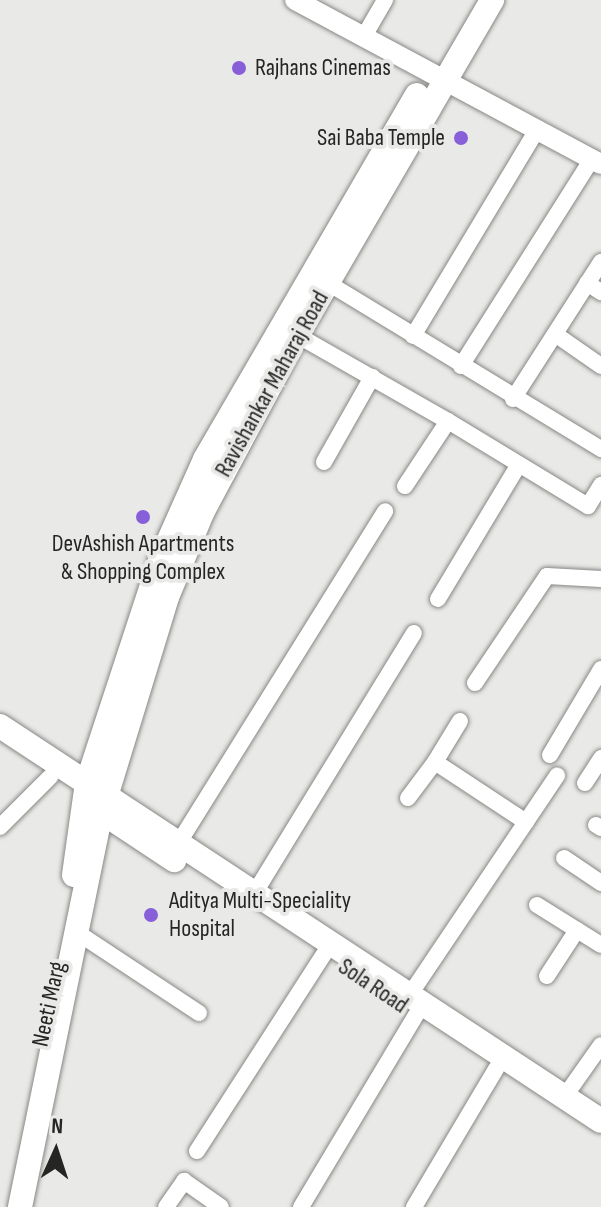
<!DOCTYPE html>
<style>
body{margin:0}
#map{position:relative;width:601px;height:1207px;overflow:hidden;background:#e9eae7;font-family:"Sofia Sans Condensed",sans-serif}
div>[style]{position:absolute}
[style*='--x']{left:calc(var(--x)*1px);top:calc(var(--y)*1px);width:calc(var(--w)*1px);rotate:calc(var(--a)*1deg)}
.roads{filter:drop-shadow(0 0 2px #878885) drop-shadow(0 0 2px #878885)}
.minor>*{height:16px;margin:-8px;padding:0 8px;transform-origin:8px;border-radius:8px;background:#fff}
.tertiary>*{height:20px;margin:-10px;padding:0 10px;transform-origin:10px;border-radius:10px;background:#fff}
.secondary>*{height:24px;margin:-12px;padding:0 12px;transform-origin:12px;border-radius:12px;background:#fff}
.dots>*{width:22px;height:22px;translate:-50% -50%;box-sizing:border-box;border:4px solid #e9eae7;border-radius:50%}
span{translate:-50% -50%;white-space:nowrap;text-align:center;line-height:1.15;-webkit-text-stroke:8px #e9eae7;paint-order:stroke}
.poi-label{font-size:24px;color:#252524}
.left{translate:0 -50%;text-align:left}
.right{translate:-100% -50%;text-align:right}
.street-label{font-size:24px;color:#252524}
.north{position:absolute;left:16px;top:1111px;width:80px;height:80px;-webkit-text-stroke:6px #e9eae7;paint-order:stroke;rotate:3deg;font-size:22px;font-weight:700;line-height:32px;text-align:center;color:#252524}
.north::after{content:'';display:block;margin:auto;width:28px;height:36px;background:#252524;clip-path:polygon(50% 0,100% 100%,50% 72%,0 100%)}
</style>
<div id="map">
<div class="roads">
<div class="minor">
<i style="--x:363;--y:38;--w:44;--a:-59.9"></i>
<i style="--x:328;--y:283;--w:320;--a:31.3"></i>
<i style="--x:587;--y:283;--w:17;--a:33"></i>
<i style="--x:555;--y:334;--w:56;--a:34.8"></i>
<i style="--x:297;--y:335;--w:174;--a:29.7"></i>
<i style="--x:448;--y:421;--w:78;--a:123.5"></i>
<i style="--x:413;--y:336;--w:240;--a:-59"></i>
<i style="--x:461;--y:366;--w:245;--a:-57.7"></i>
<i style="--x:513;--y:399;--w:163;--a:-57.3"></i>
<i style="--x:448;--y:421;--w:164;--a:31.3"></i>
<i style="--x:588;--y:506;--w:25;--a:-58"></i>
<i style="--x:324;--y:462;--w:98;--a:-60.5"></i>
<i style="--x:438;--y:599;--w:155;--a:-59"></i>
<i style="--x:475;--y:683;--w:129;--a:-56.1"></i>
<i style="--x:547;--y:576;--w:54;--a:3.2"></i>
<i style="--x:550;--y:755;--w:100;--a:-59.3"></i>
<i style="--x:435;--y:762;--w:48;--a:-58.6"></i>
<i style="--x:585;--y:783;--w:30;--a:-57"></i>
<i style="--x:408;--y:798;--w:45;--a:-53.1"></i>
<i style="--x:435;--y:762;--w:109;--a:33.4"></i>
<i style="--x:596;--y:825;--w:6;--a:31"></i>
<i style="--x:0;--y:827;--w:71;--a:-45"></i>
<i style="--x:178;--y:844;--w:392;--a:-58.1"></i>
<i style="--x:564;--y:858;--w:45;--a:34"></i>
<i style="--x:254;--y:894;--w:306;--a:-58.5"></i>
<i style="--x:537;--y:905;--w:75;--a:32"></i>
<i style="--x:78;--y:933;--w:145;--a:33.5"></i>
<i style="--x:547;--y:976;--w:55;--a:-56.9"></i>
<i style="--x:411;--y:993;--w:262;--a:-56.1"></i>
<i style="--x:565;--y:1096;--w:62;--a:-54.8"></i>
<i style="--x:197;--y:1151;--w:234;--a:-57.2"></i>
<i style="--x:166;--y:1207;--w:32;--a:-55"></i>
<i style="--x:184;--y:1181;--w:45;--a:35.1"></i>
<i style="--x:301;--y:1207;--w:224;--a:-59.1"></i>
<i style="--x:414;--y:1207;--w:161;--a:-59.3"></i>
</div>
<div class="tertiary">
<i style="--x:295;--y:0;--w:347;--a:28.2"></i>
</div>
<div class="secondary">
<i style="--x:0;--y:726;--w:719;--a:33.31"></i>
<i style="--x:91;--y:805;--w:100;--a:33.5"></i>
<i style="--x:74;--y:875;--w:93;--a:-82"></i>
<i style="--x:87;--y:783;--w:237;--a:-71.8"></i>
<i style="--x:161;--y:558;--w:108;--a:-66"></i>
<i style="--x:205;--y:459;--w:421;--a:-59.8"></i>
<i style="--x:20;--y:1207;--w:402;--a:-78.4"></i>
<i style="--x:101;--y:813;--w:226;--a:-73"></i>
<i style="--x:167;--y:597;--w:93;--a:-67.3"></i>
<i style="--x:203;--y:511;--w:189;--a:-61.9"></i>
<i style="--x:292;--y:344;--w:398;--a:-59.8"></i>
</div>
</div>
<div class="dots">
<i style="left:239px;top:68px;background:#875fd9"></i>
<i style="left:461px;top:138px;background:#875fd9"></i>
<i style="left:143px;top:517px;background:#875fd9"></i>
<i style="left:151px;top:915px;background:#875fd9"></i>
</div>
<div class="poi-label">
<span class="left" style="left:255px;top:68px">Rajhans Cinemas</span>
<span class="right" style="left:445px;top:138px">Sai Baba Temple</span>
<span style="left:143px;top:558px">DevAshish Apartments<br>&amp; Shopping Complex</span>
<span class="left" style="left:169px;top:915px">Aditya Multi-Speciality<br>Hospital</span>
</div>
<div class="street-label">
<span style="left:272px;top:384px;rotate:-61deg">Ravishankar Maharaj Road</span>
<span style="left:373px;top:986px;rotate:34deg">Sola Road</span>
<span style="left:49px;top:1004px;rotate:-78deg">Neeti Marg</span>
</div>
<div class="north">N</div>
</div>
